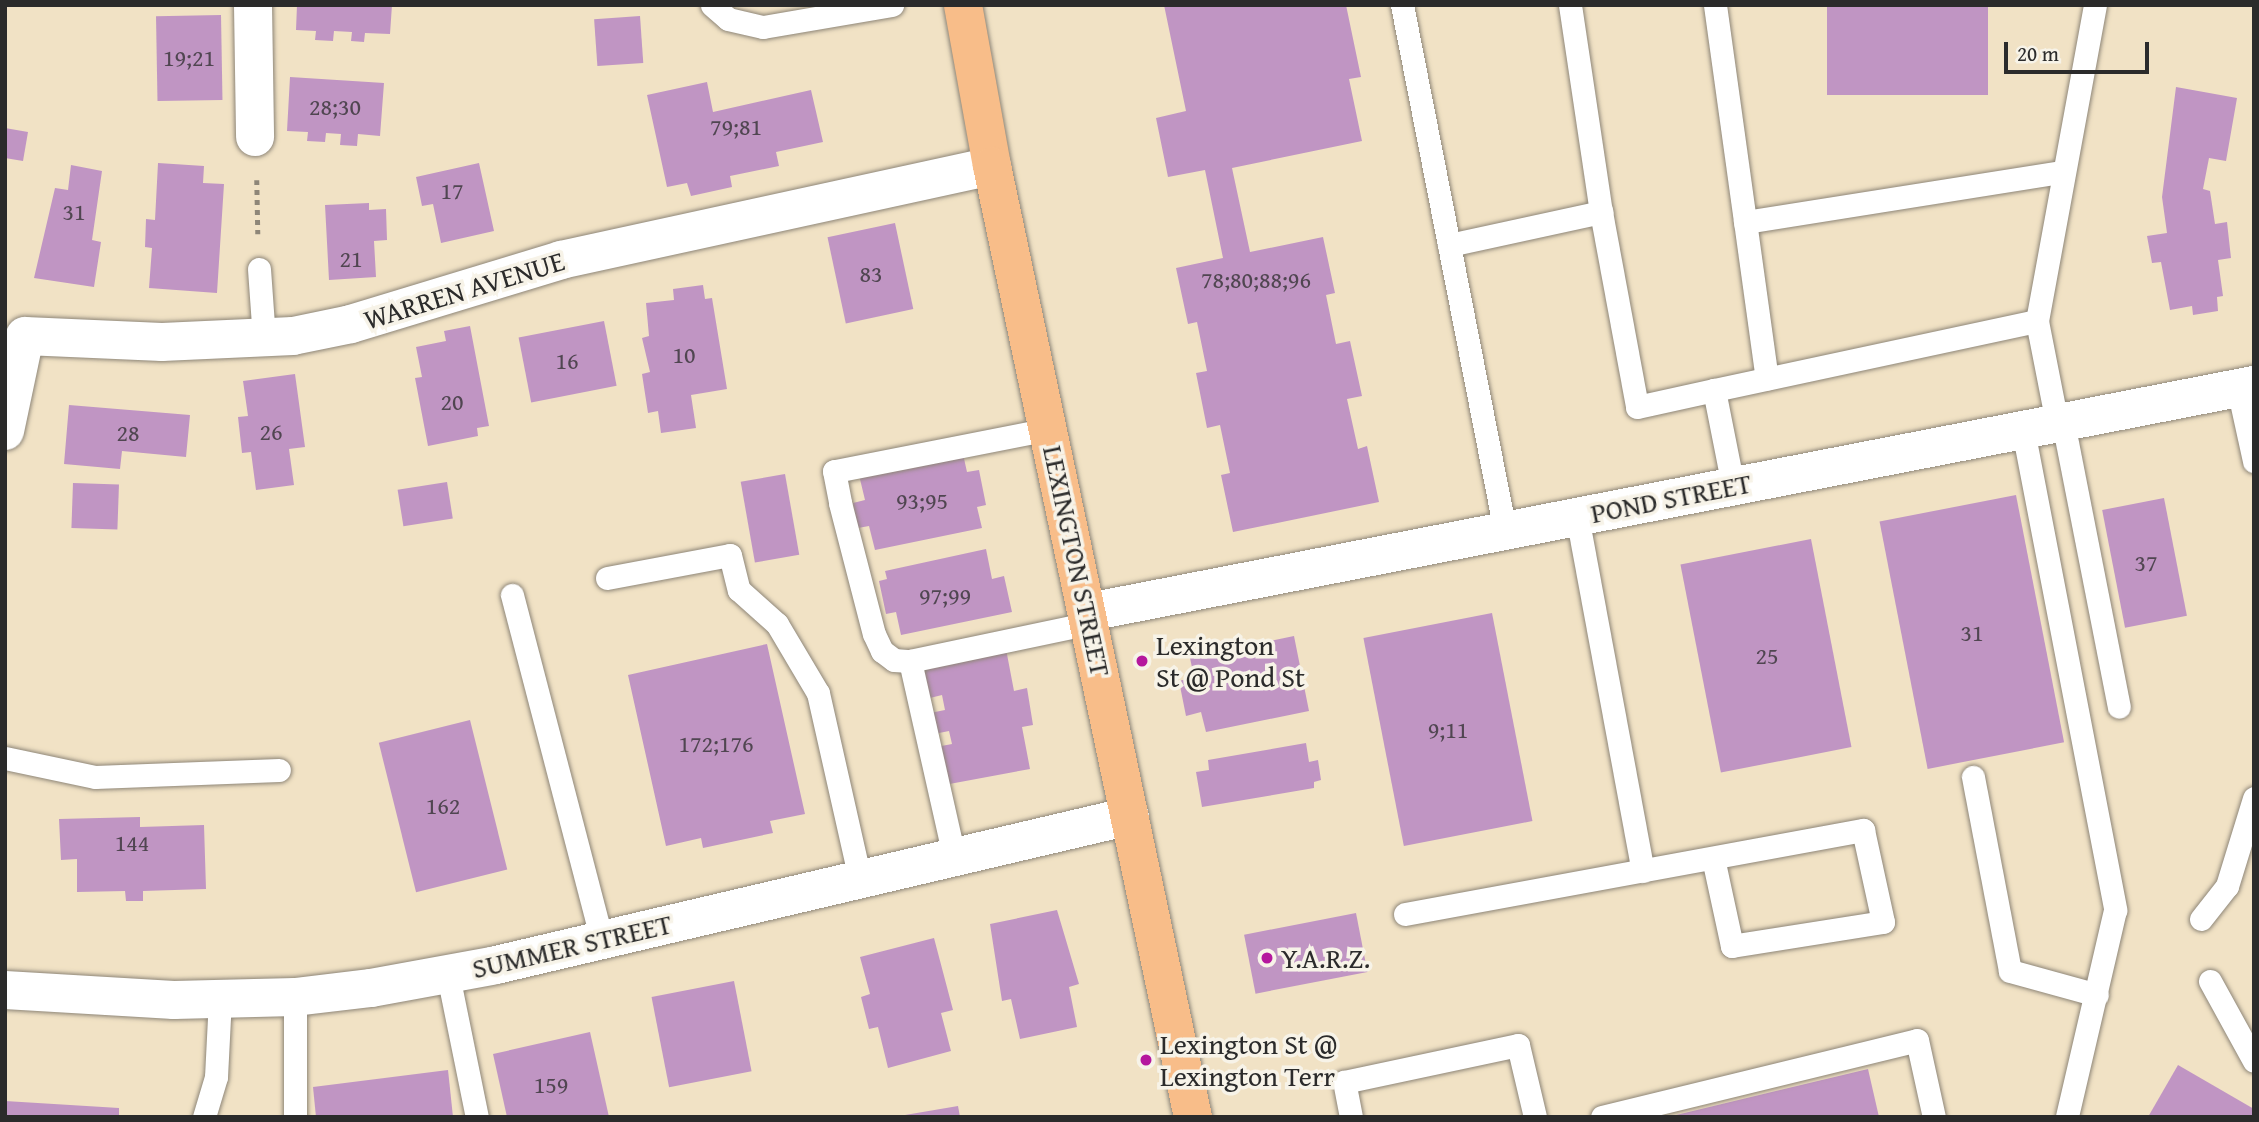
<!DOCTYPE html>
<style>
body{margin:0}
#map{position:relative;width:2259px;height:1122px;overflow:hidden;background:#f1e2c5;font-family:"Gentium Book Plus",serif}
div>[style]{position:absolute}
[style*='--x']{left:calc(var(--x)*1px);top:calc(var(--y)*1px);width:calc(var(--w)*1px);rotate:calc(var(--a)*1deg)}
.building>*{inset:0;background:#c095c3;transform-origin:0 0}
.path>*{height:4.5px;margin-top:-2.25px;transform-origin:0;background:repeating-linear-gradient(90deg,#8e8678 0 5px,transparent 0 10px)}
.roads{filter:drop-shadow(0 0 2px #8e8678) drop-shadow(0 0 2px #8e8678)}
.service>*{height:23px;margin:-11.5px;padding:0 11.5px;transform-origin:11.5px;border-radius:11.5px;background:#fff}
.minor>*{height:38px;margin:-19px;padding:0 19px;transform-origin:19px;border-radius:19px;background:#fff}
.primary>*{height:38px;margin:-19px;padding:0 19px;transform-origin:19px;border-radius:19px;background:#f8bd89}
.dots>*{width:19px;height:19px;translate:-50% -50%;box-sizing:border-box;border:4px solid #f7f3e8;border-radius:50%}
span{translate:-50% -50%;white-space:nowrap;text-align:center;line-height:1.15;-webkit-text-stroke:7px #f7f3e8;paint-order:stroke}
.number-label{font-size:24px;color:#504651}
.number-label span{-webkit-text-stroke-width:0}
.street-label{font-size:28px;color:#2b2b2b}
.poi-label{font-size:28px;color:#2b2b2b}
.left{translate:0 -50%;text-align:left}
.frame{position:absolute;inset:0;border:7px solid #2b2b2b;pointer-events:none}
.scale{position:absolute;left:2004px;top:42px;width:145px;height:32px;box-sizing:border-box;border:4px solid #2b2b2b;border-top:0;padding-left:9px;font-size:21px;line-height:24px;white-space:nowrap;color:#2b2b2b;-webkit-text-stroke:5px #f7f3e8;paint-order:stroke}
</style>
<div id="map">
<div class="building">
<i style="clip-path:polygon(297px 5px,392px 5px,390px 34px,365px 33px,364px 42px,351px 41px,352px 32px,334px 31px,333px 41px,315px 40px,316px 31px,296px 30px)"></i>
<i style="clip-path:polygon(1164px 5px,1346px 5px,1361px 77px,1349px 79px,1362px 141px,1232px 168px,1250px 252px,1323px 237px,1335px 293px,1326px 295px,1336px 344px,1350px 341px,1362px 396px,1347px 399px,1358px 449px,1367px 446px,1379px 502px,1233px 532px,1221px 475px,1230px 473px,1220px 425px,1207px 428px,1196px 373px,1207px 371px,1197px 322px,1188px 324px,1176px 268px,1223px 258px,1205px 170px,1168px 177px,1156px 118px,1186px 111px)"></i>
<i style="left:1827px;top:5px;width:161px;height:90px"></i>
<i style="left:221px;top:15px;width:85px;height:65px;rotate:89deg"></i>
<i style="left:640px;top:16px;width:47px;height:46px;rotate:86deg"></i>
<i style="clip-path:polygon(290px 77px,384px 83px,380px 136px,358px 134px,357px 146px,340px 145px,341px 134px,326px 133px,325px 142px,307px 141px,308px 132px,287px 131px)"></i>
<i style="clip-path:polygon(707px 82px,713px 112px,811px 90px,823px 142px,776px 152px,779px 166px,730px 176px,732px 187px,691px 196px,687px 183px,667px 187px,647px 95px)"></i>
<i style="clip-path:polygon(2176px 87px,2237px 98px,2226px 161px,2209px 158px,2203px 189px,2210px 191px,2215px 224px,2227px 222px,2231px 258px,2218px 260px,2223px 296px,2217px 297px,2218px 311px,2193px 315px,2192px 306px,2170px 310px,2161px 262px,2152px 263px,2147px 236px,2167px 233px,2162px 197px)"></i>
<i style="clip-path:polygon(5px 128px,28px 132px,23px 161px,5px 158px)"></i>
<i style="clip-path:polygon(158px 163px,204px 166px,203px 183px,224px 184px,217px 293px,149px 288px,152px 248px,145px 247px,146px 219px,155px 220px)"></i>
<i style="clip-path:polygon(479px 163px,494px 231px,441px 243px,433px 204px,422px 206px,416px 177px)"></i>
<i style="clip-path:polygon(71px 165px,102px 171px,92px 240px,101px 242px,94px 287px,34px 278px,55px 188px,68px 190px)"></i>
<i style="clip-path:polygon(369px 203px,369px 210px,386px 209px,387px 240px,374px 241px,376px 277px,329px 280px,325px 205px)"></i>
<i style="left:895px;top:223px;width:88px;height:69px;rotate:78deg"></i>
<i style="clip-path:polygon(703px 285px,705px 299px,712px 298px,727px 389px,691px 395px,696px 428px,661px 433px,658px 411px,648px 413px,642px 374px,650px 372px,642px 338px,649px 336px,646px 303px,674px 300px,673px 289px)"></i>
<i style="left:604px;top:321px;width:66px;height:87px;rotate:79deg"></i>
<i style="clip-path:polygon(470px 326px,489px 426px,477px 428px,478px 436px,428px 446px,415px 378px,422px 377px,416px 347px,446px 341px,444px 331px)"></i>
<i style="clip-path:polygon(295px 374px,305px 447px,289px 449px,294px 485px,256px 490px,251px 452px,242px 453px,238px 417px,248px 416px,243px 381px)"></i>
<i style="clip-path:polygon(69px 405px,190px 415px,186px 457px,122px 451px,120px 469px,64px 464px)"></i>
<i style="clip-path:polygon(963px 454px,967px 472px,979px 470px,986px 505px,977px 507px,982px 528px,875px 550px,869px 526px,858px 528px,853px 503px,865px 500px,859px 475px)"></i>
<i style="left:785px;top:474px;width:82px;height:45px;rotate:80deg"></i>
<i style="left:447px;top:482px;width:37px;height:50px;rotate:81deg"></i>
<i style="left:73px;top:483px;width:46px;height:45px;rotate:2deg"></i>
<i style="left:2016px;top:495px;width:252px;height:139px;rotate:79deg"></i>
<i style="left:2164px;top:498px;width:120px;height:63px;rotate:79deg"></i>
<i style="left:1811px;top:539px;width:212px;height:133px;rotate:79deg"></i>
<i style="clip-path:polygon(986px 549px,992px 579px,1004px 576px,1012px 612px,901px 635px,896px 612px,886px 614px,879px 581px,887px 579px,885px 571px)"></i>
<i style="left:1492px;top:613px;width:212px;height:131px;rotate:79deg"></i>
<i style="clip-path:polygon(1294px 636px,1309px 711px,1206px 732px,1201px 712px,1186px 716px,1179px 681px,1194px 677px,1190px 658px)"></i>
<i style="clip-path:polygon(767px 644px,805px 814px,770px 821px,773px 833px,703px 848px,701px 838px,666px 846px,628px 675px)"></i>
<i style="clip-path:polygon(1006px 649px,1014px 691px,1027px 688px,1033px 725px,1022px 727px,1030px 769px,944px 785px,936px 747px,952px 744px,949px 731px,934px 734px,930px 713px,945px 710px,942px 695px,926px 699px,920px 666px)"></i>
<i style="left:470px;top:720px;width:154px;height:94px;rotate:76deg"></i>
<i style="clip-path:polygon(1306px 743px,1309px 762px,1318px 760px,1321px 780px,1314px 782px,1314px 788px,1202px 807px,1196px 772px,1209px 770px,1208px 760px)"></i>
<i style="clip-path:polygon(140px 817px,140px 827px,204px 825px,206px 889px,143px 891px,143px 901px,126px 901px,125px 891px,77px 892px,77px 859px,61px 860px,59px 819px)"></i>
<i style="clip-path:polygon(1057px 910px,1079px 984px,1069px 987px,1077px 1027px,1020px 1039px,1011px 999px,1002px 1001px,990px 924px)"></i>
<i style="left:1356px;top:913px;width:60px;height:114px;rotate:79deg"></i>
<i style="clip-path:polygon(934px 938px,953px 1010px,941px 1013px,951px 1051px,888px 1068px,878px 1027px,869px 1029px,861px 997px,870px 994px,860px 957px)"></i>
<i style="left:734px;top:981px;width:92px;height:84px;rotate:79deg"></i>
<i style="clip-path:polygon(590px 1032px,609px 1117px,507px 1117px,493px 1054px)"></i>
<i style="clip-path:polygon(2178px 1065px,2254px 1109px,2253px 1117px,2148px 1117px)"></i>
<i style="clip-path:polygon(1868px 1069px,1879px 1117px,1672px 1117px,1672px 1116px)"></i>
<i style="clip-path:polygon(448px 1070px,453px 1117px,316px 1117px,313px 1087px)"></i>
<i style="clip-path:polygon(5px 1101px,119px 1108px,119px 1117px,5px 1117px)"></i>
<i style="clip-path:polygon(958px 1106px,960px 1117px,905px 1117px,905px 1115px)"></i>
</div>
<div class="path">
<i style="--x:257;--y:180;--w:54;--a:88.9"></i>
</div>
<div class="roads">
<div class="service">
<i style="--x:712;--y:5;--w:21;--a:41"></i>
<i style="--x:728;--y:19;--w:36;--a:13"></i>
<i style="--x:763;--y:27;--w:131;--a:-9.7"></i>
<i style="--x:1402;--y:5;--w:536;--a:78.92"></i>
<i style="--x:1570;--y:5;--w:209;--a:81.5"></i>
<i style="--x:1715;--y:5;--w:377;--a:82.1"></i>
<i style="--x:1745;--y:222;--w:321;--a:-9"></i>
<i style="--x:1449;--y:245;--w:156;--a:-12.2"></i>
<i style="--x:1601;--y:212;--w:198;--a:79.5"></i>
<i style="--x:1637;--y:407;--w:79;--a:-12.4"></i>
<i style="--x:259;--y:269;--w:70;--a:85.9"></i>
<i style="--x:2238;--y:388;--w:75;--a:77.6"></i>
<i style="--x:2063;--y:422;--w:290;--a:78.9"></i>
<i style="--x:2057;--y:423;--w:104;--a:-101.1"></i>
<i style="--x:2037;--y:321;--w:321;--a:-79.6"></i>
<i style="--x:1049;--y:429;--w:219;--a:168.9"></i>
<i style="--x:834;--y:471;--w:33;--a:79"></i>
<i style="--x:840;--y:503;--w:135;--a:75.5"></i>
<i style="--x:874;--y:634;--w:19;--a:65"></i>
<i style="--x:882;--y:651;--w:15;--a:37"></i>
<i style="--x:894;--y:660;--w:16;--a:4"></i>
<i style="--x:910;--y:661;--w:185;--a:-11.9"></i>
<i style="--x:2023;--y:430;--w:489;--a:79.1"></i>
<i style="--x:2115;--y:910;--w:212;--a:103.1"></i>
<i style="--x:1733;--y:486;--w:98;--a:-101.2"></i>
<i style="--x:1714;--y:390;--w:330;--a:-12.1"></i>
<i style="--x:1577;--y:516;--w:361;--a:79.5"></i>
<i style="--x:607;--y:578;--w:125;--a:-10.6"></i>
<i style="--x:730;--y:555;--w:36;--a:76"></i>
<i style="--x:739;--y:590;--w:51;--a:41.8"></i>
<i style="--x:777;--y:624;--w:80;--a:59.3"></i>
<i style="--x:818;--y:693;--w:191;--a:77.3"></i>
<i style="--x:512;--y:595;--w:357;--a:75.4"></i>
<i style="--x:910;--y:661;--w:201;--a:77.3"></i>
<i style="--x:5;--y:758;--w:92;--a:11.9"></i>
<i style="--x:95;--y:777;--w:184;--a:-2.2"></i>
<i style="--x:1973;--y:777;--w:197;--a:79.2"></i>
<i style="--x:2010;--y:971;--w:90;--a:15.4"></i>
<i style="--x:1405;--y:914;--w:466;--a:-10.4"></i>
<i style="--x:1863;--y:830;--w:94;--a:77.7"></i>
<i style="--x:1883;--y:922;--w:153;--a:171"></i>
<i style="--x:1732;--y:946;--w:90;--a:-102.2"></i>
<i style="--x:2201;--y:919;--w:42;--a:-51.8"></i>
<i style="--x:2227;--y:886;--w:92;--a:-72.9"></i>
<i style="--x:448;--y:975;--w:145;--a:78.5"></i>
<i style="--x:2210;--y:981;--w:91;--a:61.2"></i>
<i style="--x:204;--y:1117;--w:42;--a:-73.3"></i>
<i style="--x:216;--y:1077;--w:78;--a:-87.1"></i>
<i style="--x:295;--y:1117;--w:120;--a:-90"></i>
<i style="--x:1351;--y:1117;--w:36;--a:-101"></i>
<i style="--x:1344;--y:1082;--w:178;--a:-12"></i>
<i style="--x:1518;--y:1045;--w:74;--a:76.7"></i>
<i style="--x:1602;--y:1117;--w:324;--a:-13.7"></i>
<i style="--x:1917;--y:1040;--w:79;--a:77.6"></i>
</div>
<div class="minor">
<i style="--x:253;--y:5;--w:132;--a:89.1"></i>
<i style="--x:5;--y:431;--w:97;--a:-78.1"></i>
<i style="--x:25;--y:336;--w:137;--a:2.5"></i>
<i style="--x:162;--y:342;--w:131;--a:-2.6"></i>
<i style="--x:293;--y:336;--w:59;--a:-11.7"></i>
<i style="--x:351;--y:324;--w:220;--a:-16.9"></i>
<i style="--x:561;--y:260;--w:441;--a:-12.3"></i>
<i style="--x:1089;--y:612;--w:1187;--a:-11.03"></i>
<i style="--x:5;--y:990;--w:169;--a:3.4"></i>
<i style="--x:174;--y:1000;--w:121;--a:-1.4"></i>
<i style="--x:295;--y:997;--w:77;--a:-6.8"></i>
<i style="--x:371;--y:988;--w:127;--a:-10.4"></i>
<i style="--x:496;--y:965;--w:651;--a:-13.23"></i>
</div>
<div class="primary">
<i style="--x:963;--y:5;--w:164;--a:79.8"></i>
<i style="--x:992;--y:166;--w:972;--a:78.07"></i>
</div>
</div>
<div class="dots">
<i style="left:1142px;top:661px;background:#b5179e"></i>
<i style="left:1267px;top:958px;background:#b5179e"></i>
<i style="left:1146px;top:1060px;background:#b5179e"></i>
</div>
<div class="number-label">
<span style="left:189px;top:58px">19;21</span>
<span style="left:335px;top:107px">28;30</span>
<span style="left:736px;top:127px">79;81</span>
<span style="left:452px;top:191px">17</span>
<span style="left:74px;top:212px">31</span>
<span style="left:351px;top:259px">21</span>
<span style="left:871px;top:274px">83</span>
<span style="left:1256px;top:280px">78;80;88;96</span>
<span style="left:684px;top:355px">10</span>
<span style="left:567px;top:361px">16</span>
<span style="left:452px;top:402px">20</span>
<span style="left:271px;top:432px">26</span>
<span style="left:128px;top:433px">28</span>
<span style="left:922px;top:501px">93;95</span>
<span style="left:2146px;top:563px">37</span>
<span style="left:945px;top:596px">97;99</span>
<span style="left:1972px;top:633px">31</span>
<span style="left:1767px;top:656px">25</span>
<span style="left:1448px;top:730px">9;11</span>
<span style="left:716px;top:744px">172;176</span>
<span style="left:443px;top:806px">162</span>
<span style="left:132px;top:843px">144</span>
<span style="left:551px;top:1085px">159</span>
</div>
<div class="street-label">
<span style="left:464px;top:290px;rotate:-17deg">WARREN AVENUE</span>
<span style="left:1671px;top:498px;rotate:-11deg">POND STREET</span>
<span style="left:1077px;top:561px;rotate:78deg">LEXINGTON STREET</span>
<span style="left:572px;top:946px;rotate:-13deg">SUMMER STREET</span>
</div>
<div class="poi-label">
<span class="left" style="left:1156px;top:661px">Lexington<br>St @ Pond St</span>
<span class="left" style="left:1281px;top:958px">Y.A.R.Z.</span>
<span class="left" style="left:1160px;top:1060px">Lexington St @<br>Lexington Terr</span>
</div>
<div class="frame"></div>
<div class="scale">20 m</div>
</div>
